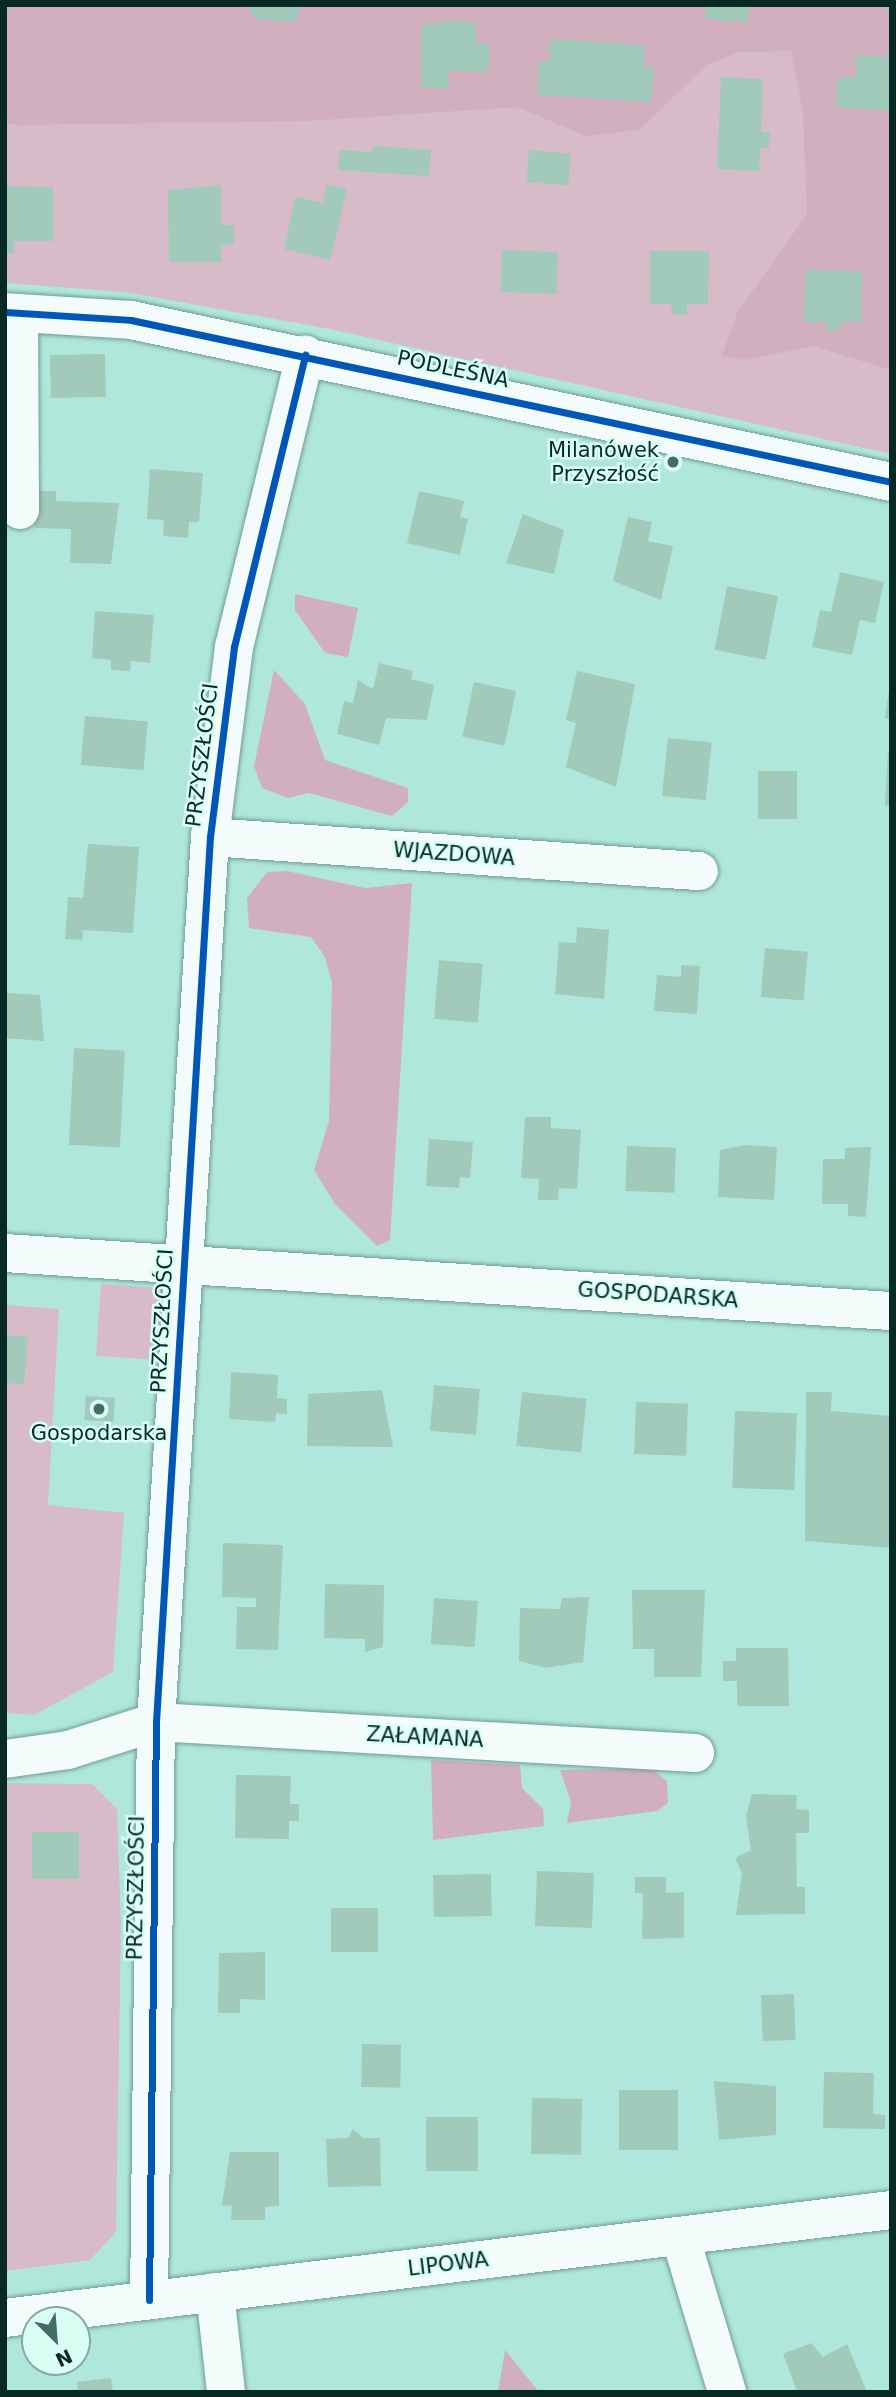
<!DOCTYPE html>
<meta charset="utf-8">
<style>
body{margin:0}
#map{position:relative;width:896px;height:2397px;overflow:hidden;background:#afe8db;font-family:"DejaVu Sans",sans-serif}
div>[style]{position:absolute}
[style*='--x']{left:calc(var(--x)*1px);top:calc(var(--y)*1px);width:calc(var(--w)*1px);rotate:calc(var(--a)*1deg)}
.green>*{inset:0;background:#d7bbc8;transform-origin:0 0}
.forest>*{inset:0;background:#d1afbe}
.building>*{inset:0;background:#a1cabb;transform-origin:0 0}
.roads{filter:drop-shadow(0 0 2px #729c93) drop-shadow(0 0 2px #729c93)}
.street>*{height:38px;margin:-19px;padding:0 19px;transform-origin:19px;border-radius:19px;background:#f3fcfa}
.cycleway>*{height:7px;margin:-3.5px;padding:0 3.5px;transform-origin:3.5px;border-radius:3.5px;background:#0057b8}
.dots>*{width:19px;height:19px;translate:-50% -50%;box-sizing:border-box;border:4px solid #d9fff5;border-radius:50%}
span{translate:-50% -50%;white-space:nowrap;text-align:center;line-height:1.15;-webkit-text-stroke:5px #d9fff5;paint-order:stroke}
.street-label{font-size:21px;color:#082a24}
.poi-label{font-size:21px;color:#082a24}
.right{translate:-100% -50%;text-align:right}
.frame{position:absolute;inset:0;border:7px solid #082a24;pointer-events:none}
.north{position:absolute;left:21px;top:2306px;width:70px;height:70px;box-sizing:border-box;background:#d9fff5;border:2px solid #85aaa1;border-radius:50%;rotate:155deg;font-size:19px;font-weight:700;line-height:28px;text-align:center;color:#082a24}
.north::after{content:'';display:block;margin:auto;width:24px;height:32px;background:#426c64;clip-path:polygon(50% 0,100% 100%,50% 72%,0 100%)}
</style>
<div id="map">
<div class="green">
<i style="clip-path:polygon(5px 5px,891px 5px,891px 454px,325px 328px,124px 292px,5px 283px)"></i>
<i style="left:101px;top:1284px;width:61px;height:72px;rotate:4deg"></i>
<i style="clip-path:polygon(5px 1305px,59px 1309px,48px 1505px,124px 1513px,113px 1672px,34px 1715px,5px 1713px)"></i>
<i style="clip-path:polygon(5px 1783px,92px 1784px,117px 1809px,121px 1927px,116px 2232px,90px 2260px,5px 2271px)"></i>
</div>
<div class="forest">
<i style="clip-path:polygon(5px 5px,891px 5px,891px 370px,814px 346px,744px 360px,722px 356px,737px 313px,807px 214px,803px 113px,791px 51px,739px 52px,707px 65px,639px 130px,586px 136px,517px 107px,308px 121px,18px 125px,5px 123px)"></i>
<i style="clip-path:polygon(295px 594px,358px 608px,348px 657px,325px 653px,295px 610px)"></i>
<i style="clip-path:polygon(274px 670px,305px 704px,325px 760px,408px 788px,408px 802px,392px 816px,309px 793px,288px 798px,262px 788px,254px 766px)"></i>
<i style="clip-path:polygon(287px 871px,365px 888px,412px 883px,390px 1240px,377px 1246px,335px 1204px,314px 1170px,329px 1121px,332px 983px,325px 957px,311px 937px,249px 928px,247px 898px,267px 872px)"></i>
<i style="clip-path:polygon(431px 1760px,520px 1765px,522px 1788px,543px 1809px,544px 1826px,433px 1840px)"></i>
<i style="clip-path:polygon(652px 1769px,667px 1781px,668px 1803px,657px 1811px,567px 1823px,571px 1802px,560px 1770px)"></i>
<i style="clip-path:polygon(505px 2350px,539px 2392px,498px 2392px)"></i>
</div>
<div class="building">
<i style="clip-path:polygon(244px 5px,299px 5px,298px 16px,292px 22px,257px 19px)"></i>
<i style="clip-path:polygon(706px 5px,749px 5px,748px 22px,705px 19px)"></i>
<i style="clip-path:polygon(449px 21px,476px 23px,476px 43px,489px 44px,489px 72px,449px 71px,448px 88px,421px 88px,422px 25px)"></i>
<i style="clip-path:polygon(551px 39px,645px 45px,643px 67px,654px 67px,651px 102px,537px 95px,539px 62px,549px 61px)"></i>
<i style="clip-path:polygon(856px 55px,891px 57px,891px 111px,836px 107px,837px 77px,855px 77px)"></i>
<i style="clip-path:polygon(721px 77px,763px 79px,761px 132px,770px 132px,769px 148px,760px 148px,759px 171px,717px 169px)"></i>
<i style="clip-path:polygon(373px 146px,431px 150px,429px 176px,338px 170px,339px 150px,372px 152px)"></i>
<i style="left:529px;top:150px;width:42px;height:32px;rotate:5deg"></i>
<i style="clip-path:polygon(327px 184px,347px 189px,330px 260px,284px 249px,295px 197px,323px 203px)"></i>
<i style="clip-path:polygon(221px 185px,221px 225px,234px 225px,234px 244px,221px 245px,221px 262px,169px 262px,168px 190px)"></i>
<i style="clip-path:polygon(5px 186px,53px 187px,53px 241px,14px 241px,14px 253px,5px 253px)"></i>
<i style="left:502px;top:250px;width:56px;height:42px;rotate:2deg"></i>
<i style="clip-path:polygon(650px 251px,709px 251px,708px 304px,687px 304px,687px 315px,672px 314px,671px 304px,650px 304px)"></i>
<i style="clip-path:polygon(805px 270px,862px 271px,861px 322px,840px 322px,840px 331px,827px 331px,827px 322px,804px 322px)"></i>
<i style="left:105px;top:354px;width:43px;height:55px;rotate:89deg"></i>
<i style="clip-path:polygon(150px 469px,203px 473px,199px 522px,189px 522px,188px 538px,163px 536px,164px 520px,147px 519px)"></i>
<i style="clip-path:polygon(30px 491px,56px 491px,56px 501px,119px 503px,111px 564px,70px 563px,71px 529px,35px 528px)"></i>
<i style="clip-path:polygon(419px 491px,464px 501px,460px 517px,468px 519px,460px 555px,407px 543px)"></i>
<i style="clip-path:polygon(523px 514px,564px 530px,554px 574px,506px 563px)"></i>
<i style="clip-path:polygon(628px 517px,652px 522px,648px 541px,673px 546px,661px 600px,613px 581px)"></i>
<i style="clip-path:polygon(840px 572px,884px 582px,875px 623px,860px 620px,852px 655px,812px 647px,820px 610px,831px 612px)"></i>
<i style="left:727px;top:586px;width:52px;height:65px;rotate:11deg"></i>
<i style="clip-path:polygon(95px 611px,154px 615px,150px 663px,131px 661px,130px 671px,111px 670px,111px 660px,92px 658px)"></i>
<i style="clip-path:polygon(379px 663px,413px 671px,411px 679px,434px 685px,427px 720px,386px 718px,379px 745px,337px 734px,344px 701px,353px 703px,358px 680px,373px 689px)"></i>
<i style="clip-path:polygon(577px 671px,635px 684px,616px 787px,566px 767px,576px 723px,566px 720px)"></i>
<i style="left:474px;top:682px;width:43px;height:56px;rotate:12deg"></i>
<i style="clip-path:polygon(889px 690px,891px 691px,891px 719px,885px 718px)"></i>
<i style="left:85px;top:716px;width:63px;height:49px;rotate:5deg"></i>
<i style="left:668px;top:738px;width:44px;height:58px;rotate:6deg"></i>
<i style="clip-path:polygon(888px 752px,891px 752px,891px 806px,885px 806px)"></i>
<i style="left:797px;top:771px;width:48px;height:39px;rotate:90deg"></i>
<i style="clip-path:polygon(88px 844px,139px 847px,133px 933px,83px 930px,82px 940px,65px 939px,68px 897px,83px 898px)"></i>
<i style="clip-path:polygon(577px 927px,609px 930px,604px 999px,555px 994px,559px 942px,576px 943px)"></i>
<i style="left:765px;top:948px;width:43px;height:49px;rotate:5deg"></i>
<i style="left:439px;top:960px;width:44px;height:59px;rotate:5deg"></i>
<i style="clip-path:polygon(681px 965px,700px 966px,697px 1014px,654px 1011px,657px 975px,681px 977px)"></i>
<i style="clip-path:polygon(5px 993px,40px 995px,44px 1041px,5px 1038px)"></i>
<i style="left:74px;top:1048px;width:51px;height:97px;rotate:3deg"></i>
<i style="clip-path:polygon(525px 1117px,551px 1117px,551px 1128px,581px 1130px,577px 1189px,559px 1188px,558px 1200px,538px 1200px,539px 1179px,521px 1178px)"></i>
<i style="clip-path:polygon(429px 1139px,473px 1142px,470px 1178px,460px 1177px,459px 1188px,426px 1186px)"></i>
<i style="clip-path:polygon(746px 1145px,777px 1147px,774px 1200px,718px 1197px,720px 1150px)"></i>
<i style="left:627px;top:1146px;width:49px;height:45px;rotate:2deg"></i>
<i style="clip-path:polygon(871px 1147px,866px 1217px,848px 1216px,848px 1204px,822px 1204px,823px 1159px,845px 1159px,845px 1148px)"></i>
<i style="clip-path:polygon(5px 1335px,28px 1337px,24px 1384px,5px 1383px)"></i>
<i style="clip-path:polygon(231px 1372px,278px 1375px,277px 1398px,287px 1399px,287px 1414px,276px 1413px,275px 1422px,229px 1419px)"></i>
<i style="left:434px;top:1385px;width:46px;height:46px;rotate:5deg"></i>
<i style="clip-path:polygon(382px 1390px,393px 1447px,307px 1446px,308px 1394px)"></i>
<i style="left:522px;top:1392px;width:65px;height:54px;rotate:6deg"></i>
<i style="clip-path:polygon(806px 1392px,832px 1392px,831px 1411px,891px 1416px,891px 1548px,805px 1541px)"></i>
<i style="left:86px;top:1396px;width:29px;height:24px;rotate:4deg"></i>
<i style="left:636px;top:1402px;width:52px;height:52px;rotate:2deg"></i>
<i style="left:735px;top:1411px;width:62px;height:77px;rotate:2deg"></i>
<i style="clip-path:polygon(223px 1543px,283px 1545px,278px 1650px,236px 1649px,237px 1607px,256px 1607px,256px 1598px,222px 1597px)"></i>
<i style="clip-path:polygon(325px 1584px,384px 1585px,383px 1647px,365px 1652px,365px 1639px,324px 1638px)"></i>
<i style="clip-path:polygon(632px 1590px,705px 1590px,701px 1677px,654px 1677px,654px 1649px,633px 1649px)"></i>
<i style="clip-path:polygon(589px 1597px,583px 1662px,546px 1668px,519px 1661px,520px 1608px,560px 1609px,562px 1598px)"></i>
<i style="left:434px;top:1598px;width:44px;height:46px;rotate:4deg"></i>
<i style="clip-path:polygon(736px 1648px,788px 1648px,789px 1706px,737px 1706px,737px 1681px,723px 1681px,723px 1661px,736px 1661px)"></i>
<i style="clip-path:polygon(236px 1775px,291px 1776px,290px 1804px,299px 1804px,299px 1821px,289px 1821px,289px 1839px,235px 1838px)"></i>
<i style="clip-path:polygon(752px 1794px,797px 1795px,796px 1809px,809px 1810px,809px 1833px,796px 1833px,797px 1887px,805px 1887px,805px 1914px,736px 1915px,742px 1873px,735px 1858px,751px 1850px,746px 1816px)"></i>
<i style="left:32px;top:1832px;width:47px;height:47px"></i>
<i style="left:537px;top:1871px;width:57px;height:55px;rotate:2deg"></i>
<i style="left:491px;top:1874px;width:42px;height:58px;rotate:89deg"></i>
<i style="clip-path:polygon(635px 1877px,666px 1877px,666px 1893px,684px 1892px,684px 1938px,642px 1939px,643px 1893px,635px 1893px)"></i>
<i style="left:331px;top:1908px;width:47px;height:44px"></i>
<i style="clip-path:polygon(265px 1952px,265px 2000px,240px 1999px,240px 2013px,218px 2013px,219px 1953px)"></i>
<i style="left:794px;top:1994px;width:46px;height:33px;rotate:88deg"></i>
<i style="left:362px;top:2044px;width:39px;height:43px;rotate:1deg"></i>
<i style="clip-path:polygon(824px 2072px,874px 2073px,873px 2114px,885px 2115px,885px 2129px,823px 2128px)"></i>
<i style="clip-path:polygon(714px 2081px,776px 2086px,776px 2135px,719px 2140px)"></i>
<i style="left:678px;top:2090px;width:60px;height:59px;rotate:90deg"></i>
<i style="left:532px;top:2098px;width:50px;height:56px;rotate:1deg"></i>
<i style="left:426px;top:2117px;width:52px;height:54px"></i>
<i style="clip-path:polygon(353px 2129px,363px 2138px,380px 2138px,381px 2186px,328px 2187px,326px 2139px,348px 2138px)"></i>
<i style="clip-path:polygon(230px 2152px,279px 2152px,279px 2206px,265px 2207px,265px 2220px,231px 2220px,232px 2206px,222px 2205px)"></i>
<i style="clip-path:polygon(811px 2343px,823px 2357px,847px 2344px,867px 2392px,797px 2392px,783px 2354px)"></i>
<i style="clip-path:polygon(111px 2378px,113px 2392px,78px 2392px,77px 2382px)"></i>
</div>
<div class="roads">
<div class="street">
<i style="--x:5;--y:312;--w:126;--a:3.6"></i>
<i style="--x:131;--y:320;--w:777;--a:12.03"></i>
<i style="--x:19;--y:313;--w:197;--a:89.7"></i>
<i style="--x:210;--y:837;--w:490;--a:4"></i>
<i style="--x:5;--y:1253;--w:888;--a:3.75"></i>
<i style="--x:5;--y:1759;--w:64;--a:-8.1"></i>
<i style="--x:68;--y:1750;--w:92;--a:-17.7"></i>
<i style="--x:156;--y:1722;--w:540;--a:3.29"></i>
<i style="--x:680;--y:2236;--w:163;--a:73.2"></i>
<i style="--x:215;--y:2292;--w:101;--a:83.7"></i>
<i style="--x:149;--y:2300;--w:578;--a:-89.31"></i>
<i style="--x:156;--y:1722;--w:887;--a:-86.51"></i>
<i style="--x:210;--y:837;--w:192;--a:-82.8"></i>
<i style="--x:234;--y:647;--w:301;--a:-76.3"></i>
<i style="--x:5;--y:2318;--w:893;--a:-6.95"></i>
</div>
</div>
<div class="cycleway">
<i style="--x:5;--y:312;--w:126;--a:3.6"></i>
<i style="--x:131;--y:320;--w:777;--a:12.03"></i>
<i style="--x:149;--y:2300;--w:578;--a:-89.31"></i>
<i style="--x:156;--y:1722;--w:887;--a:-86.51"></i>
<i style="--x:210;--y:837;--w:192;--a:-82.8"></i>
<i style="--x:234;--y:647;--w:301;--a:-76.3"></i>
</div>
<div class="dots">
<i style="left:673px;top:462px;background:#426c64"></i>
<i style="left:99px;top:1409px;background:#426c64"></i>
</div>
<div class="street-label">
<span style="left:453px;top:369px;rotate:12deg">PODLEŚNA</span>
<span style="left:202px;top:755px;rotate:-83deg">PRZYSZŁOŚCI</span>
<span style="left:454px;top:854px;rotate:4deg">WJAZDOWA</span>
<span style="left:658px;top:1295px;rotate:4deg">GOSPODARSKA</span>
<span style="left:162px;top:1321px;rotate:-87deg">PRZYSZŁOŚCI</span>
<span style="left:425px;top:1737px;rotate:3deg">ZAŁAMANA</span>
<span style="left:136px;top:1888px;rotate:-89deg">PRZYSZŁOŚCI</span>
<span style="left:448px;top:2264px;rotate:-7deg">LIPOWA</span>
</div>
<div class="poi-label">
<span class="right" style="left:659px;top:462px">Milanówek<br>Przyszłość</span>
<span style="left:99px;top:1433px">Gospodarska</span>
</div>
<div class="frame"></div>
<div class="north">N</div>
</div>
